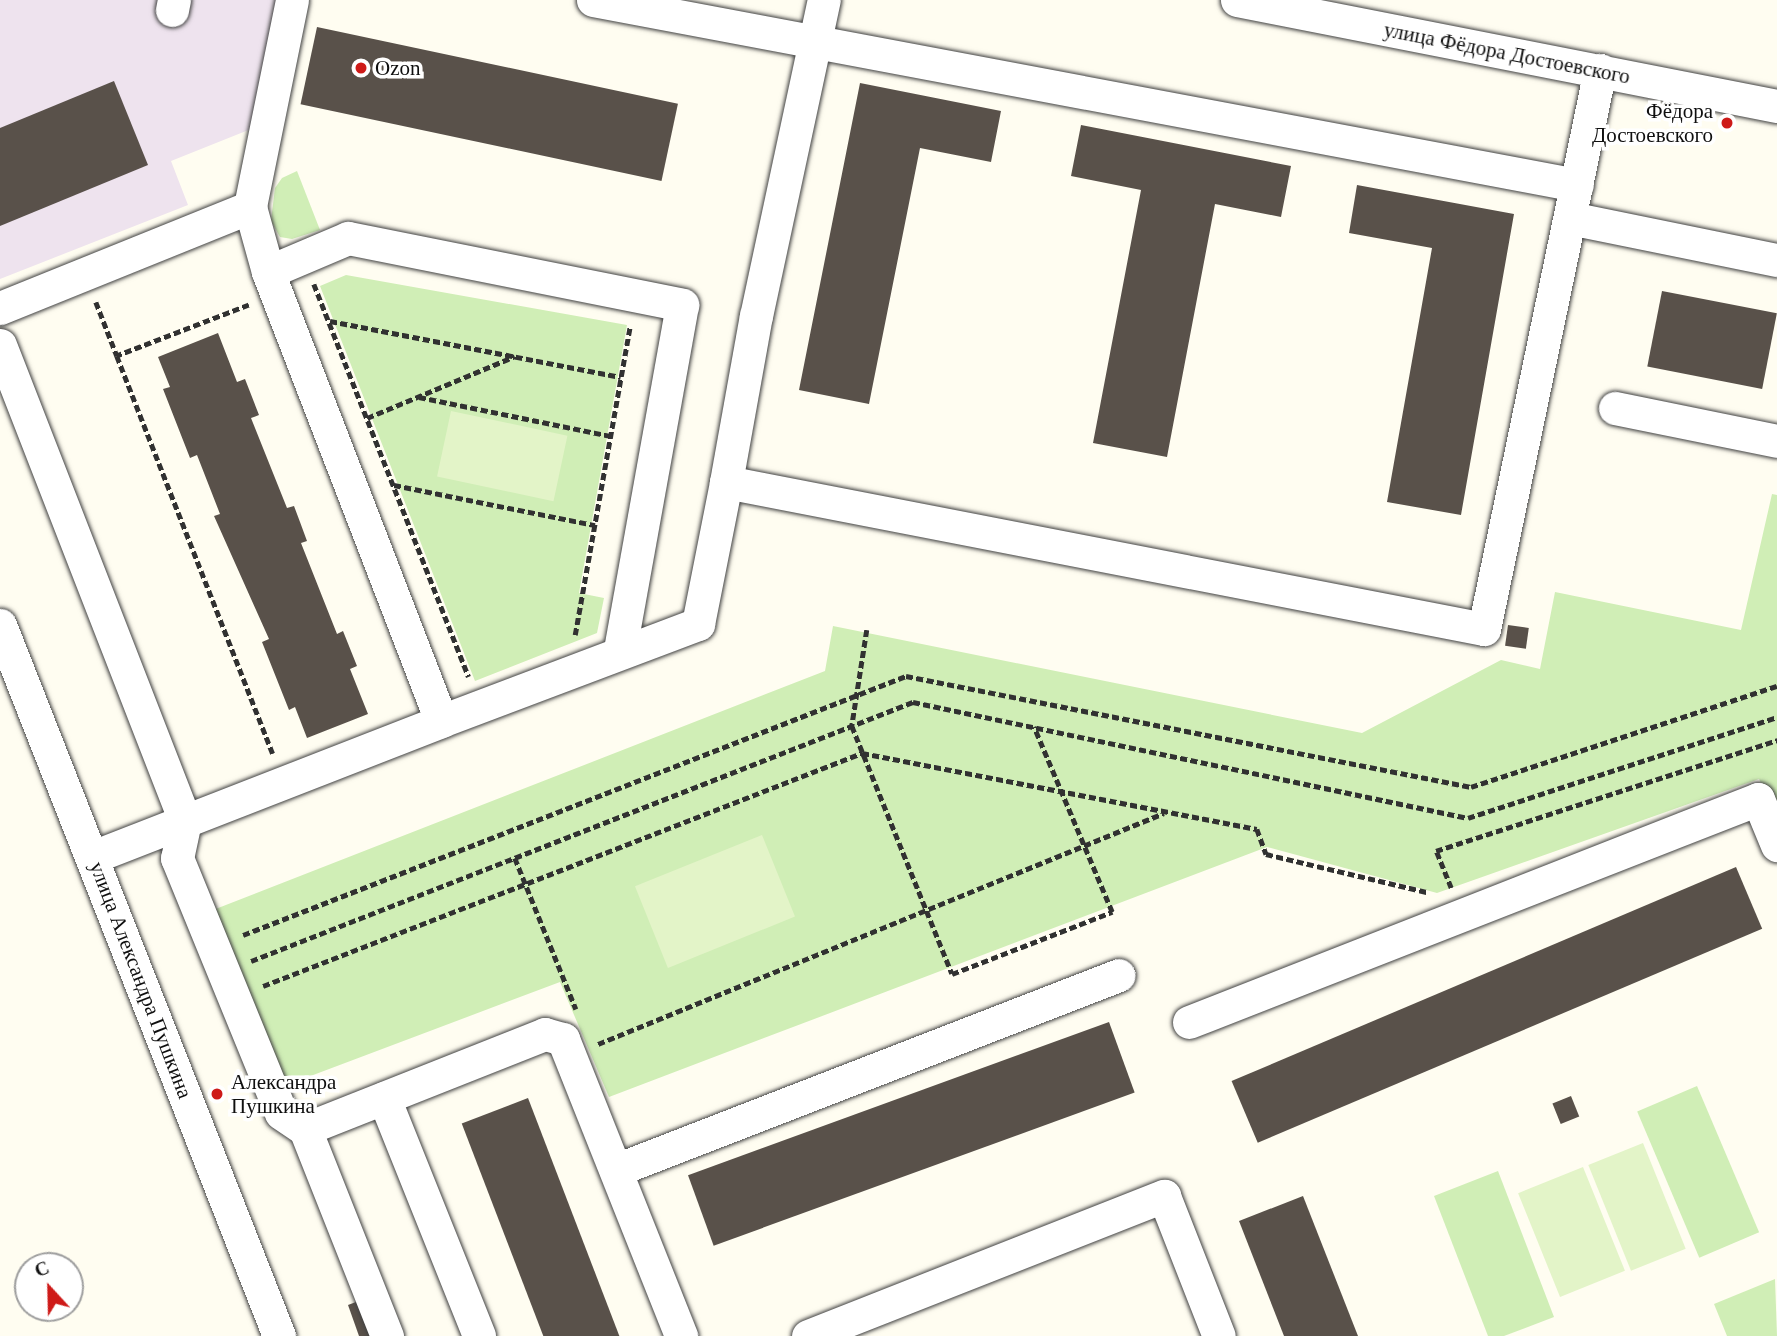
<!DOCTYPE html>
<meta charset="utf-8">
<style>
body{margin:0}
#map{position:relative;width:1777px;height:1336px;overflow:hidden;background:#fffdf1;font-family:Georgia,serif}
div>[style]{position:absolute}
[style*='--x']{left:calc(var(--x)*1px);top:calc(var(--y)*1px);width:calc(var(--w)*1px);rotate:calc(var(--a)*1deg)}
.industrial>*{inset:0;background:#eee3ee}
.green>*{inset:0;background:#d0eeb6;transform-origin:0 0}
.pitch>*{inset:0;background:#e3f4c8;transform-origin:0 0}
.building>*{inset:0;background:#59514a;transform-origin:0 0}
.path>*{height:4.5px;margin-top:-2.25px;transform-origin:0;background:repeating-linear-gradient(90deg,#313131 0 7px,transparent 0 10.5px)}
.roads{filter:drop-shadow(0 0 2px #424242) drop-shadow(0 0 2px #424242)}
.minor>*{height:33px;margin:-16.5px;padding:0 16.5px;transform-origin:16.5px;border-radius:16.5px;background:#fff}
.dots>*{width:19px;height:19px;translate:-50% -50%;box-sizing:border-box;border:4px solid #fff;border-radius:50%}
span{translate:-50% -50%;white-space:nowrap;text-align:center;line-height:1.15;-webkit-text-stroke:7px #fff;paint-order:stroke}
.street-label{font-size:21px;color:#0f0f0f}
.poi-label{font-size:21px;color:#0f0f0f}
.left{translate:0 -50%;text-align:left}
.right{translate:-100% -50%;text-align:right}
.north{position:absolute;left:14px;top:1252px;width:70px;height:70px;box-sizing:border-box;background:#fff;border:2px solid #9f9f9f;border-radius:50%;rotate:338deg;font-size:19px;font-weight:700;line-height:28px;text-align:center;color:#0f0f0f}
.north::after{content:'';display:block;margin:auto;width:24px;height:32px;background:#ce1a18;clip-path:polygon(50% 0,100% 100%,50% 72%,0 100%)}
</style>
<div id="map">
<div class="industrial">
<i style="clip-path:polygon(0 0,277px 0,251px 129px,171px 161px,188px 205px,0 279px)"></i>
</div>
<div class="green">
<i style="clip-path:polygon(297px 171px,320px 230px,292px 239px,280px 237px,271px 221px,275px 188px,282px 178px)"></i>
<i style="clip-path:polygon(346px 275px,627px 325px,579px 593px,604px 598px,597px 633px,475px 681px,320px 286px)"></i>
<i style="clip-path:polygon(1772px 494px,1777px 495px,1777px 816px,1759px 779px,1437px 893px,1267px 847px,609px 1097px,560px 982px,284px 1086px,213px 910px,825px 671px,833px 626px,1362px 733px,1501px 660px,1540px 669px,1555px 592px,1741px 630px)"></i>
<i style="left:1697px;top:1086px;width:159px;height:65px;rotate:67deg"></i>
<i style="clip-path:polygon(1498px 1171px,1554px 1317px,1504px 1336px,1488px 1336px,1434px 1196px)"></i>
<i style="clip-path:polygon(1775px 1279px,1777px 1336px,1727px 1336px,1714px 1304px)"></i>
</div>
<div class="pitch">
<i style="left:451px;top:411px;width:119px;height:67px;rotate:12deg"></i>
<i style="left:762px;top:835px;width:88px;height:137px;rotate:68deg"></i>
<i style="left:1643px;top:1143px;width:114px;height:59px;rotate:68deg"></i>
<i style="left:1583px;top:1167px;width:112px;height:70px;rotate:68deg"></i>
</div>
<div class="building">
<i style="left:317px;top:27px;width:369px;height:79px;rotate:12deg"></i>
<i style="clip-path:polygon(114px 81px,148px 165px,0 226px,0 128px)"></i>
<i style="clip-path:polygon(860px 83px,1001px 111px,991px 162px,920px 148px,869px 404px,799px 390px)"></i>
<i style="clip-path:polygon(1081px 125px,1291px 166px,1281px 217px,1215px 204px,1167px 457px,1093px 443px,1141px 190px,1071px 176px)"></i>
<i style="clip-path:polygon(1357px 185px,1514px 214px,1461px 515px,1387px 502px,1432px 248px,1349px 233px)"></i>
<i style="left:1662px;top:291px;width:117px;height:77px;rotate:11deg"></i>
<i style="clip-path:polygon(218px 333px,237px 382px,245px 379px,259px 415px,251px 418px,287px 508px,294px 506px,300px 522px,307px 541px,301px 543px,337px 634px,343px 631px,357px 666px,350px 669px,368px 714px,307px 738px,295px 707px,289px 710px,262px 642px,269px 639px,214px 516px,220px 514px,197px 455px,190px 458px,163px 389px,170px 387px,158px 357px)"></i>
<i style="left:1508px;top:625px;width:21px;height:21px;rotate:8deg"></i>
<i style="left:1736px;top:867px;width:67px;height:548px;rotate:67deg"></i>
<i style="left:1109px;top:1022px;width:75px;height:448px;rotate:70deg"></i>
<i style="left:1571px;top:1096px;width:22px;height:20px;rotate:68deg"></i>
<i style="left:528px;top:1098px;width:256px;height:71px;rotate:69deg"></i>
<i style="clip-path:polygon(1303px 1196px,1358px 1336px,1284px 1336px,1239px 1221px)"></i>
<i style="clip-path:polygon(369px 1297px,383px 1336px,359px 1336px,348px 1305px)"></i>
</div>
<div class="path">
<i style="--x:314;--y:284;--w:422;--a:68.5"></i>
<i style="--x:96;--y:302;--w:58;--a:68.7"></i>
<i style="--x:249;--y:305;--w:142;--a:158.9"></i>
<i style="--x:117;--y:356;--w:427;--a:68.6"></i>
<i style="--x:330;--y:321;--w:296;--a:10.9"></i>
<i style="--x:419;--y:397;--w:195;--a:11.5"></i>
<i style="--x:367;--y:418;--w:160;--a:-22.7"></i>
<i style="--x:394;--y:485;--w:205;--a:11.3"></i>
<i style="--x:867;--y:630;--w:97;--a:98.9"></i>
<i style="--x:852;--y:726;--w:267;--a:68"></i>
<i style="--x:952;--y:974;--w:172;--a:-21.2"></i>
<i style="--x:1112;--y:912;--w:201;--a:-112.9"></i>
<i style="--x:575;--y:635;--w:313;--a:-79.9"></i>
<i style="--x:515;--y:858;--w:163;--a:68"></i>
<i style="--x:1451;--y:888;--w:40;--a:-112"></i>
<i style="--x:1436;--y:851;--w:359;--a:-18"></i>
<i style="--x:243;--y:935;--w:712;--a:-21.34"></i>
<i style="--x:906;--y:676;--w:576;--a:11.11"></i>
<i style="--x:1471;--y:787;--w:322;--a:-18.3"></i>
<i style="--x:251;--y:961;--w:711;--a:-21.37"></i>
<i style="--x:913;--y:702;--w:567;--a:11.81"></i>
<i style="--x:1468;--y:818;--w:325;--a:-18.1"></i>
<i style="--x:263;--y:986;--w:643;--a:-21.26"></i>
<i style="--x:862;--y:753;--w:402;--a:10.9"></i>
<i style="--x:1257;--y:829;--w:27;--a:70"></i>
<i style="--x:1266;--y:854;--w:165;--a:13.3"></i>
<i style="--x:598;--y:1044;--w:611;--a:-22.2"></i>
</div>
<div class="roads">
<div class="minor">
<i style="--x:292;--y:0;--w:211;--a:101.5"></i>
<i style="--x:250;--y:207;--w:67;--a:74.5"></i>
<i style="--x:268;--y:272;--w:87;--a:-23"></i>
<i style="--x:348;--y:238;--w:341;--a:11.3"></i>
<i style="--x:682;--y:305;--w:351;--a:100.2"></i>
<i style="--x:593;--y:0;--w:1001;--a:10.65"></i>
<i style="--x:1237;--y:0;--w:550;--a:11.11"></i>
<i style="--x:172;--y:10;--w:10;--a:-79"></i>
<i style="--x:1570;--y:218;--w:211;--a:11.5"></i>
<i style="--x:268;--y:272;--w:481;--a:68.9"></i>
<i style="--x:441;--y:721;--w:275;--a:-20.7"></i>
<i style="--x:698;--y:624;--w:145;--a:-78.8"></i>
<i style="--x:726;--y:482;--w:772;--a:10.98"></i>
<i style="--x:1484;--y:629;--w:571;--a:-78.28"></i>
<i style="--x:0;--y:308;--w:270;--a:-22"></i>
<i style="--x:0;--y:345;--w:511;--a:68.76"></i>
<i style="--x:185;--y:821;--w:38;--a:102"></i>
<i style="--x:177;--y:858;--w:275;--a:67.8"></i>
<i style="--x:281;--y:1113;--w:29;--a:34"></i>
<i style="--x:305;--y:1129;--w:223;--a:68.4"></i>
<i style="--x:1615;--y:408;--w:165;--a:11.5"></i>
<i style="--x:726;--y:482;--w:169;--a:-79.8"></i>
<i style="--x:756;--y:316;--w:323;--a:-77.9"></i>
<i style="--x:0;--y:625;--w:764;--a:68.57"></i>
<i style="--x:93;--y:857;--w:374;--a:-21.3"></i>
<i style="--x:1189;--y:1022;--w:611;--a:-21.4"></i>
<i style="--x:1758;--y:799;--w:50;--a:67.6"></i>
<i style="--x:384;--y:1098;--w:256;--a:68.2"></i>
<i style="--x:305;--y:1129;--w:258;--a:-21.6"></i>
<i style="--x:545;--y:1034;--w:19;--a:16"></i>
<i style="--x:563;--y:1039;--w:320;--a:68.3"></i>
<i style="--x:616;--y:1170;--w:539;--a:-21.19"></i>
<i style="--x:808;--y:1336;--w:383;--a:-21.5"></i>
<i style="--x:1164;--y:1196;--w:150;--a:68.6"></i>
</div>
</div>
<div class="dots">
<i style="left:361px;top:68px;background:#ce1a18"></i>
<i style="left:1727px;top:123px;background:#ce1a18"></i>
<i style="left:217px;top:1094px;background:#ce1a18"></i>
</div>
<div class="street-label">
<span style="left:1507px;top:53px;rotate:11deg">улица Фёдора Достоевского</span>
<span style="left:141px;top:980px;rotate:69deg">улица Александра Пушкина</span>
</div>
<div class="poi-label">
<span class="left" style="left:375px;top:68px">Ozon</span>
<span class="right" style="left:1713px;top:123px">Фёдора<br>Достоевского</span>
<span class="left" style="left:231px;top:1094px">Александра<br>Пушкина</span>
</div>
<div class="north">С</div>
</div>
